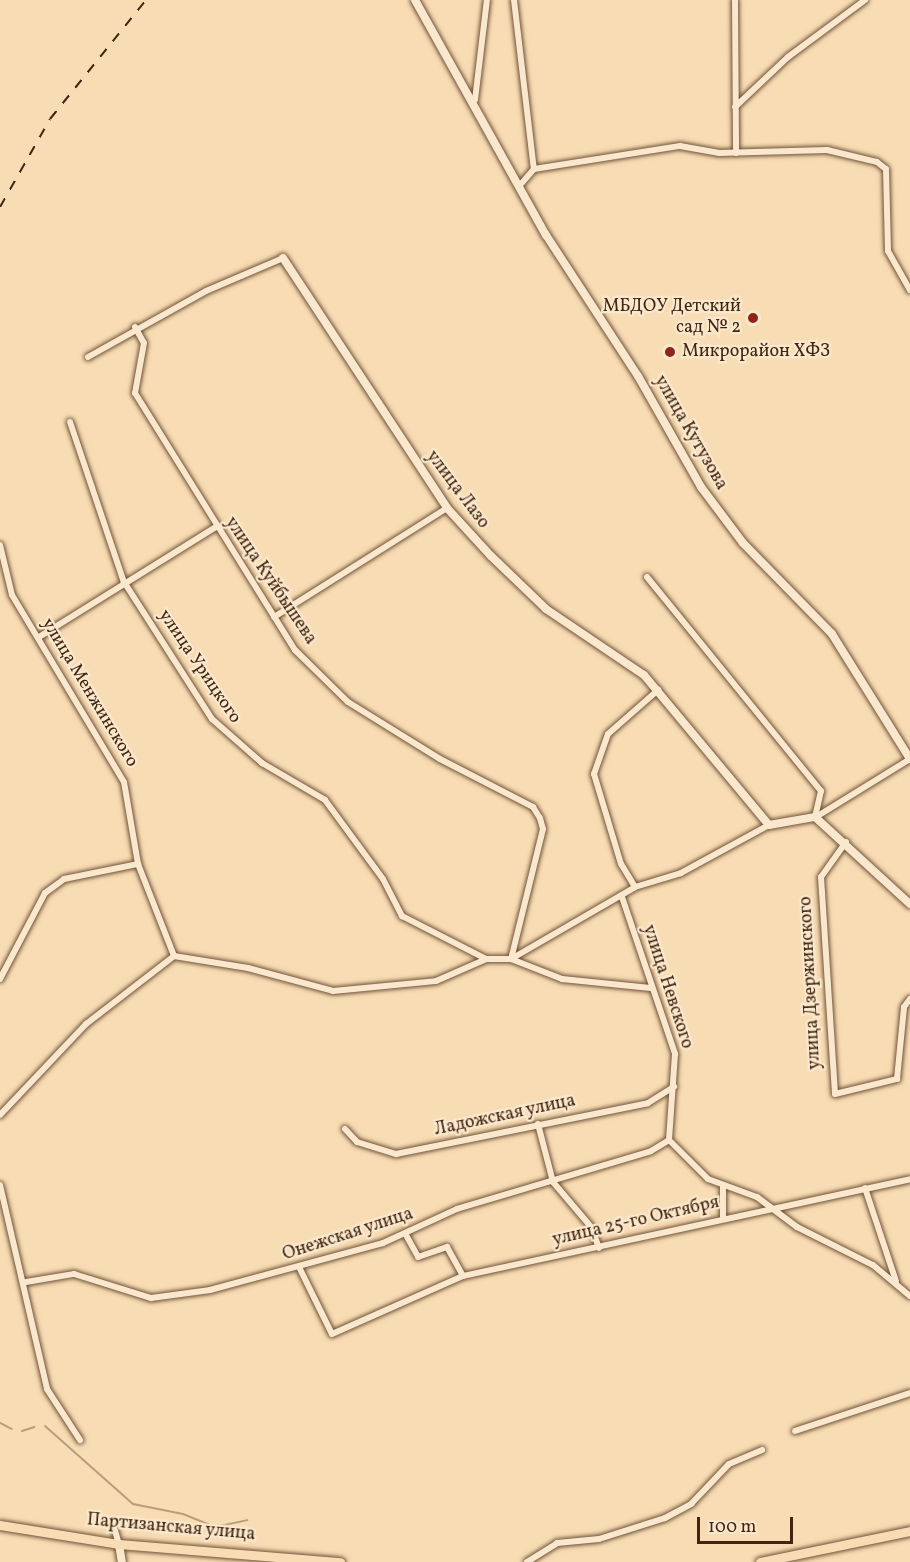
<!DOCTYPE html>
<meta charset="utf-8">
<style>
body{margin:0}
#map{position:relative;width:910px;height:1562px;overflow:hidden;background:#f8dcb3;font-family:Vollkorn,serif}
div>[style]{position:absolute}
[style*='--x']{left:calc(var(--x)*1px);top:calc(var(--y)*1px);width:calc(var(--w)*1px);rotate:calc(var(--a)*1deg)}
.stream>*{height:2px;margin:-1px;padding:0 1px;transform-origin:1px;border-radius:1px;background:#ba9e7c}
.roads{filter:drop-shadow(0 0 2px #705339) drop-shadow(0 0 2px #705339)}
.minor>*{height:6px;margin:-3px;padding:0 3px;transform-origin:3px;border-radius:3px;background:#fae8ce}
.tertiary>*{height:8px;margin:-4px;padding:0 4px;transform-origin:4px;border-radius:4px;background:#fae8ce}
.primary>*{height:9px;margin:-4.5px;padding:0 4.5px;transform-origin:4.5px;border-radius:4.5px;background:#f8dcb3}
.rail>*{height:2px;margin-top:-1px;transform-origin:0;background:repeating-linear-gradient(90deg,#422510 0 10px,transparent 0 20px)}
.dots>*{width:16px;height:16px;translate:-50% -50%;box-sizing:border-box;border:3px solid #fae8ce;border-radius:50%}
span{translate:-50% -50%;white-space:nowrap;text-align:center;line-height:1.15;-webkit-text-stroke:4.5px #fae8ce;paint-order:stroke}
.poi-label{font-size:18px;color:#422510}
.right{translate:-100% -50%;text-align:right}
.left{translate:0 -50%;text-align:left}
.street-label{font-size:18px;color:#422510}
.scale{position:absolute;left:697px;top:1517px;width:96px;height:27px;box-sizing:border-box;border:3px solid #422510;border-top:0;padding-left:8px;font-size:18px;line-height:21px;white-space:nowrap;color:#422510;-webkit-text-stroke:4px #fae8ce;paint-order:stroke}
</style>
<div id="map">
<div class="stream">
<i style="--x:0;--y:1423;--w:13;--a:27"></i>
<i style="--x:45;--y:1426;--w:118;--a:41.6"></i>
<i style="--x:133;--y:1504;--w:51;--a:11.3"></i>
<i style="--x:183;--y:1514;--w:35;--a:22"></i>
<i style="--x:215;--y:1527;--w:33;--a:-12"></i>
<i style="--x:22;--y:1431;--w:13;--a:-18"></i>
</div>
<div class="roads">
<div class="minor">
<i style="--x:514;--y:0;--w:170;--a:83.3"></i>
<i style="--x:534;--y:169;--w:21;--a:131"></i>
<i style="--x:735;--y:0;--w:153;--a:89.6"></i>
<i style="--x:475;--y:100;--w:101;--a:-83.2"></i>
<i style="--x:735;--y:107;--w:73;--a:-43.3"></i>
<i style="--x:788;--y:57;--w:96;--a:-36.5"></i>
<i style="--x:534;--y:169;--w:148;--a:-9"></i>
<i style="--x:680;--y:146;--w:40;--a:10"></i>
<i style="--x:719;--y:153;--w:108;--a:-1.6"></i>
<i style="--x:827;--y:150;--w:51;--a:13.5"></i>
<i style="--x:877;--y:162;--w:11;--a:38"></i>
<i style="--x:886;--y:169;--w:82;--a:88.6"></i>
<i style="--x:888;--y:251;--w:45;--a:60.6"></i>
<i style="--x:135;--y:327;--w:18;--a:61"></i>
<i style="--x:144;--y:343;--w:51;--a:100.2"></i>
<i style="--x:135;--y:393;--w:303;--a:58.1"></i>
<i style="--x:295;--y:650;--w:74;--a:44.5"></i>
<i style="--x:348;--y:702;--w:108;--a:31.8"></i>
<i style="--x:440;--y:759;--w:105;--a:27.3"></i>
<i style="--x:533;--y:807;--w:13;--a:58"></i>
<i style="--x:540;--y:818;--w:11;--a:75"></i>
<i style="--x:543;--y:829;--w:134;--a:103.8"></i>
<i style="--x:88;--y:357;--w:135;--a:-29.2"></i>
<i style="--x:206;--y:291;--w:84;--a:-23.2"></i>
<i style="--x:70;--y:422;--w:169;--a:71.4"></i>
<i style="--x:124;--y:582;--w:163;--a:57.3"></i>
<i style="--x:212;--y:719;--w:67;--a:41.3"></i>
<i style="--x:262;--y:763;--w:73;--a:30.4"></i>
<i style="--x:325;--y:800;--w:98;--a:53.7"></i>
<i style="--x:383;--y:879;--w:42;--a:62.8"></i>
<i style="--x:402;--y:916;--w:94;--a:27.1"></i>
<i style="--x:0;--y:545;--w:51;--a:76.5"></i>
<i style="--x:12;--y:595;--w:218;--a:59.1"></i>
<i style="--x:124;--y:782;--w:83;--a:80.3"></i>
<i style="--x:138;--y:864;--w:99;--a:68.6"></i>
<i style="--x:174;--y:956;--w:75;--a:9.2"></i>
<i style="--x:248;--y:968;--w:88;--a:15.1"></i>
<i style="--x:333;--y:991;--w:103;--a:-5.5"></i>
<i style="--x:436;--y:981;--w:55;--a:-23.7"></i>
<i style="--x:486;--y:959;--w:25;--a:0"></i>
<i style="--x:511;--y:959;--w:55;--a:21.4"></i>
<i style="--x:562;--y:979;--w:89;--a:5.8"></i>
<i style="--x:647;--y:577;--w:276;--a:50.9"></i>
<i style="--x:821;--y:791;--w:27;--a:103"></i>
<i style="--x:274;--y:617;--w:204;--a:-32.2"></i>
<i style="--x:39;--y:637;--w:208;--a:-31.9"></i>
<i style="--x:816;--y:817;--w:110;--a:-31.7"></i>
<i style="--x:846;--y:842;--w:43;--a:125.5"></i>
<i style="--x:821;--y:877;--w:217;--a:86.3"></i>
<i style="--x:835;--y:1094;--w:64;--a:-13.6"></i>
<i style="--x:897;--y:1079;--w:72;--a:-84.4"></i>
<i style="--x:904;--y:1007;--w:10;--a:-53"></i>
<i style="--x:635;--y:887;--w:27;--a:-121"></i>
<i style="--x:621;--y:864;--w:94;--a:-106.7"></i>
<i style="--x:594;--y:774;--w:42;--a:-70.7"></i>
<i style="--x:608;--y:734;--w:67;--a:-41.3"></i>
<i style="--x:622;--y:897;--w:166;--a:71.3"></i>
<i style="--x:675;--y:1054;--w:86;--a:94"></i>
<i style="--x:669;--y:1140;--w:55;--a:45"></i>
<i style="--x:708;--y:1179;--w:52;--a:20.2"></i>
<i style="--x:757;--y:1197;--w:50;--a:36.9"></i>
<i style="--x:797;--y:1227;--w:85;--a:26.6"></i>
<i style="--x:873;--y:1265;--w:48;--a:40"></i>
<i style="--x:511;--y:959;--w:143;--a:-30.1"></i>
<i style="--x:635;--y:887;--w:48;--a:-16.9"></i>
<i style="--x:681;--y:873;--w:100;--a:-28.6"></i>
<i style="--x:0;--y:979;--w:97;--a:-62.4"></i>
<i style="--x:45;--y:893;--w:24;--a:-36"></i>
<i style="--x:64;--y:879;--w:76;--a:-11.5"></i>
<i style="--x:0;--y:1115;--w:125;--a:-46.6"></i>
<i style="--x:86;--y:1024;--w:111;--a:-37.7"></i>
<i style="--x:538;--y:1124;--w:60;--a:75.5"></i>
<i style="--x:553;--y:1182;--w:60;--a:49.7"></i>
<i style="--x:592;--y:1228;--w:21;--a:71"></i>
<i style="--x:345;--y:1129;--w:18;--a:47"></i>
<i style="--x:357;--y:1142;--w:41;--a:17.1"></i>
<i style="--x:396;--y:1154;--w:257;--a:-11.4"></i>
<i style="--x:648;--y:1103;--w:31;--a:-32"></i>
<i style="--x:0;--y:1185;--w:209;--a:77"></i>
<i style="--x:47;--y:1389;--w:61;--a:57.1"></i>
<i style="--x:865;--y:1188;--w:98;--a:71.6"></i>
<i style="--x:723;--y:1217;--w:30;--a:-90"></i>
<i style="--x:406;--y:1235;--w:25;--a:61"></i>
<i style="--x:418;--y:1257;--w:31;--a:-19"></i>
<i style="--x:447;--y:1247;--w:33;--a:61"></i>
<i style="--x:300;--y:1269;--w:72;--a:63.8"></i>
<i style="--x:332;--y:1334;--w:143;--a:-23.9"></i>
<i style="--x:463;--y:1276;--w:457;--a:-12.2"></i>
<i style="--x:26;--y:1282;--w:49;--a:-9.5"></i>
<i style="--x:74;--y:1274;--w:81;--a:17.3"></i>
<i style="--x:151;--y:1298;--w:60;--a:-7.7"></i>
<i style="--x:210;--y:1290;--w:179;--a:-15.2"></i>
<i style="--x:383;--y:1243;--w:81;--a:-24.7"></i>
<i style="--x:457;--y:1209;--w:202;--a:-16.6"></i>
<i style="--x:651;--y:1151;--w:21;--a:-31"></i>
<i style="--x:795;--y:1431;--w:121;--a:-18.3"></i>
<i style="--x:114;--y:1527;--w:18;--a:74"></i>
<i style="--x:527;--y:1562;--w:36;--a:-32"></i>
<i style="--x:557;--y:1543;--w:42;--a:-5.4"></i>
<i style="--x:599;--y:1539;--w:69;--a:-17.7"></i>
<i style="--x:665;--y:1518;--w:30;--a:-28"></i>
<i style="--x:691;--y:1504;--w:55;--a:-46.5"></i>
<i style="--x:729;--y:1464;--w:36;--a:-23"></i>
</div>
<div class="tertiary">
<i style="--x:415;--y:0;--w:269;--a:60.9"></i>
<i style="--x:546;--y:235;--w:168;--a:56.9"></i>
<i style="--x:638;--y:376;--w:128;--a:60.4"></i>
<i style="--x:701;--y:487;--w:70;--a:53.1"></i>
<i style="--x:743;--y:543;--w:127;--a:45.6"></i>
<i style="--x:832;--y:634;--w:147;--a:58"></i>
<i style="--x:283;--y:258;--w:299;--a:56.7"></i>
<i style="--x:447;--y:508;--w:65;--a:47.5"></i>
<i style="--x:491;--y:556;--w:76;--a:43.9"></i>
<i style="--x:546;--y:609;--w:118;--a:34"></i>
<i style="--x:644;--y:675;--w:195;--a:50.2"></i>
<i style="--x:769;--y:825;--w:47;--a:-9.9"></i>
<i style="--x:815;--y:817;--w:129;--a:42.5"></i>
<i style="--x:119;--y:1544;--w:18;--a:81"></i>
</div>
<div class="primary">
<i style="--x:0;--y:1525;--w:121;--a:9.1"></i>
<i style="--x:119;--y:1544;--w:222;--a:4.7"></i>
<i style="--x:760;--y:1562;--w:153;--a:-11.7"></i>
</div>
</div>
<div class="rail">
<i style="--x:0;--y:207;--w:101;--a:-60.4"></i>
<i style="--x:50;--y:119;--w:153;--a:-51.1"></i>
</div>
<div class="dots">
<i style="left:753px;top:318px;background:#8f2418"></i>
<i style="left:670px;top:352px;background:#8f2418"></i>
</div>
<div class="poi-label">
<span class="right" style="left:741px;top:318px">МБДОУ Детский<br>сад № 2</span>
<span class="left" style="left:682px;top:352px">Микрорайон ХФЗ</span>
</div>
<div class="street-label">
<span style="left:690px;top:433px;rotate:60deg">улица Кутузова</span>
<span style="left:457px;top:490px;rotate:53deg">улица Лазо</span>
<span style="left:270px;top:581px;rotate:56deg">улица Куйбышева</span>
<span style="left:199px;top:667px;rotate:56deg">улица Урицкого</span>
<span style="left:89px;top:693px;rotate:59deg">улица Менжинского</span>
<span style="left:811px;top:983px;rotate:-93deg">улица Дзержинского</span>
<span style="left:667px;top:987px;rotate:72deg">улица Невского</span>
<span style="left:505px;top:1116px;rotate:-12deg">Ладожская улица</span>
<span style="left:636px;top:1222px;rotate:-13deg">улица 25-го Октября</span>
<span style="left:348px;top:1235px;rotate:-18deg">Онежская улица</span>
<span style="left:171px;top:1528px;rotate:5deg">Партизанская улица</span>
</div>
<div class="scale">100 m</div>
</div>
